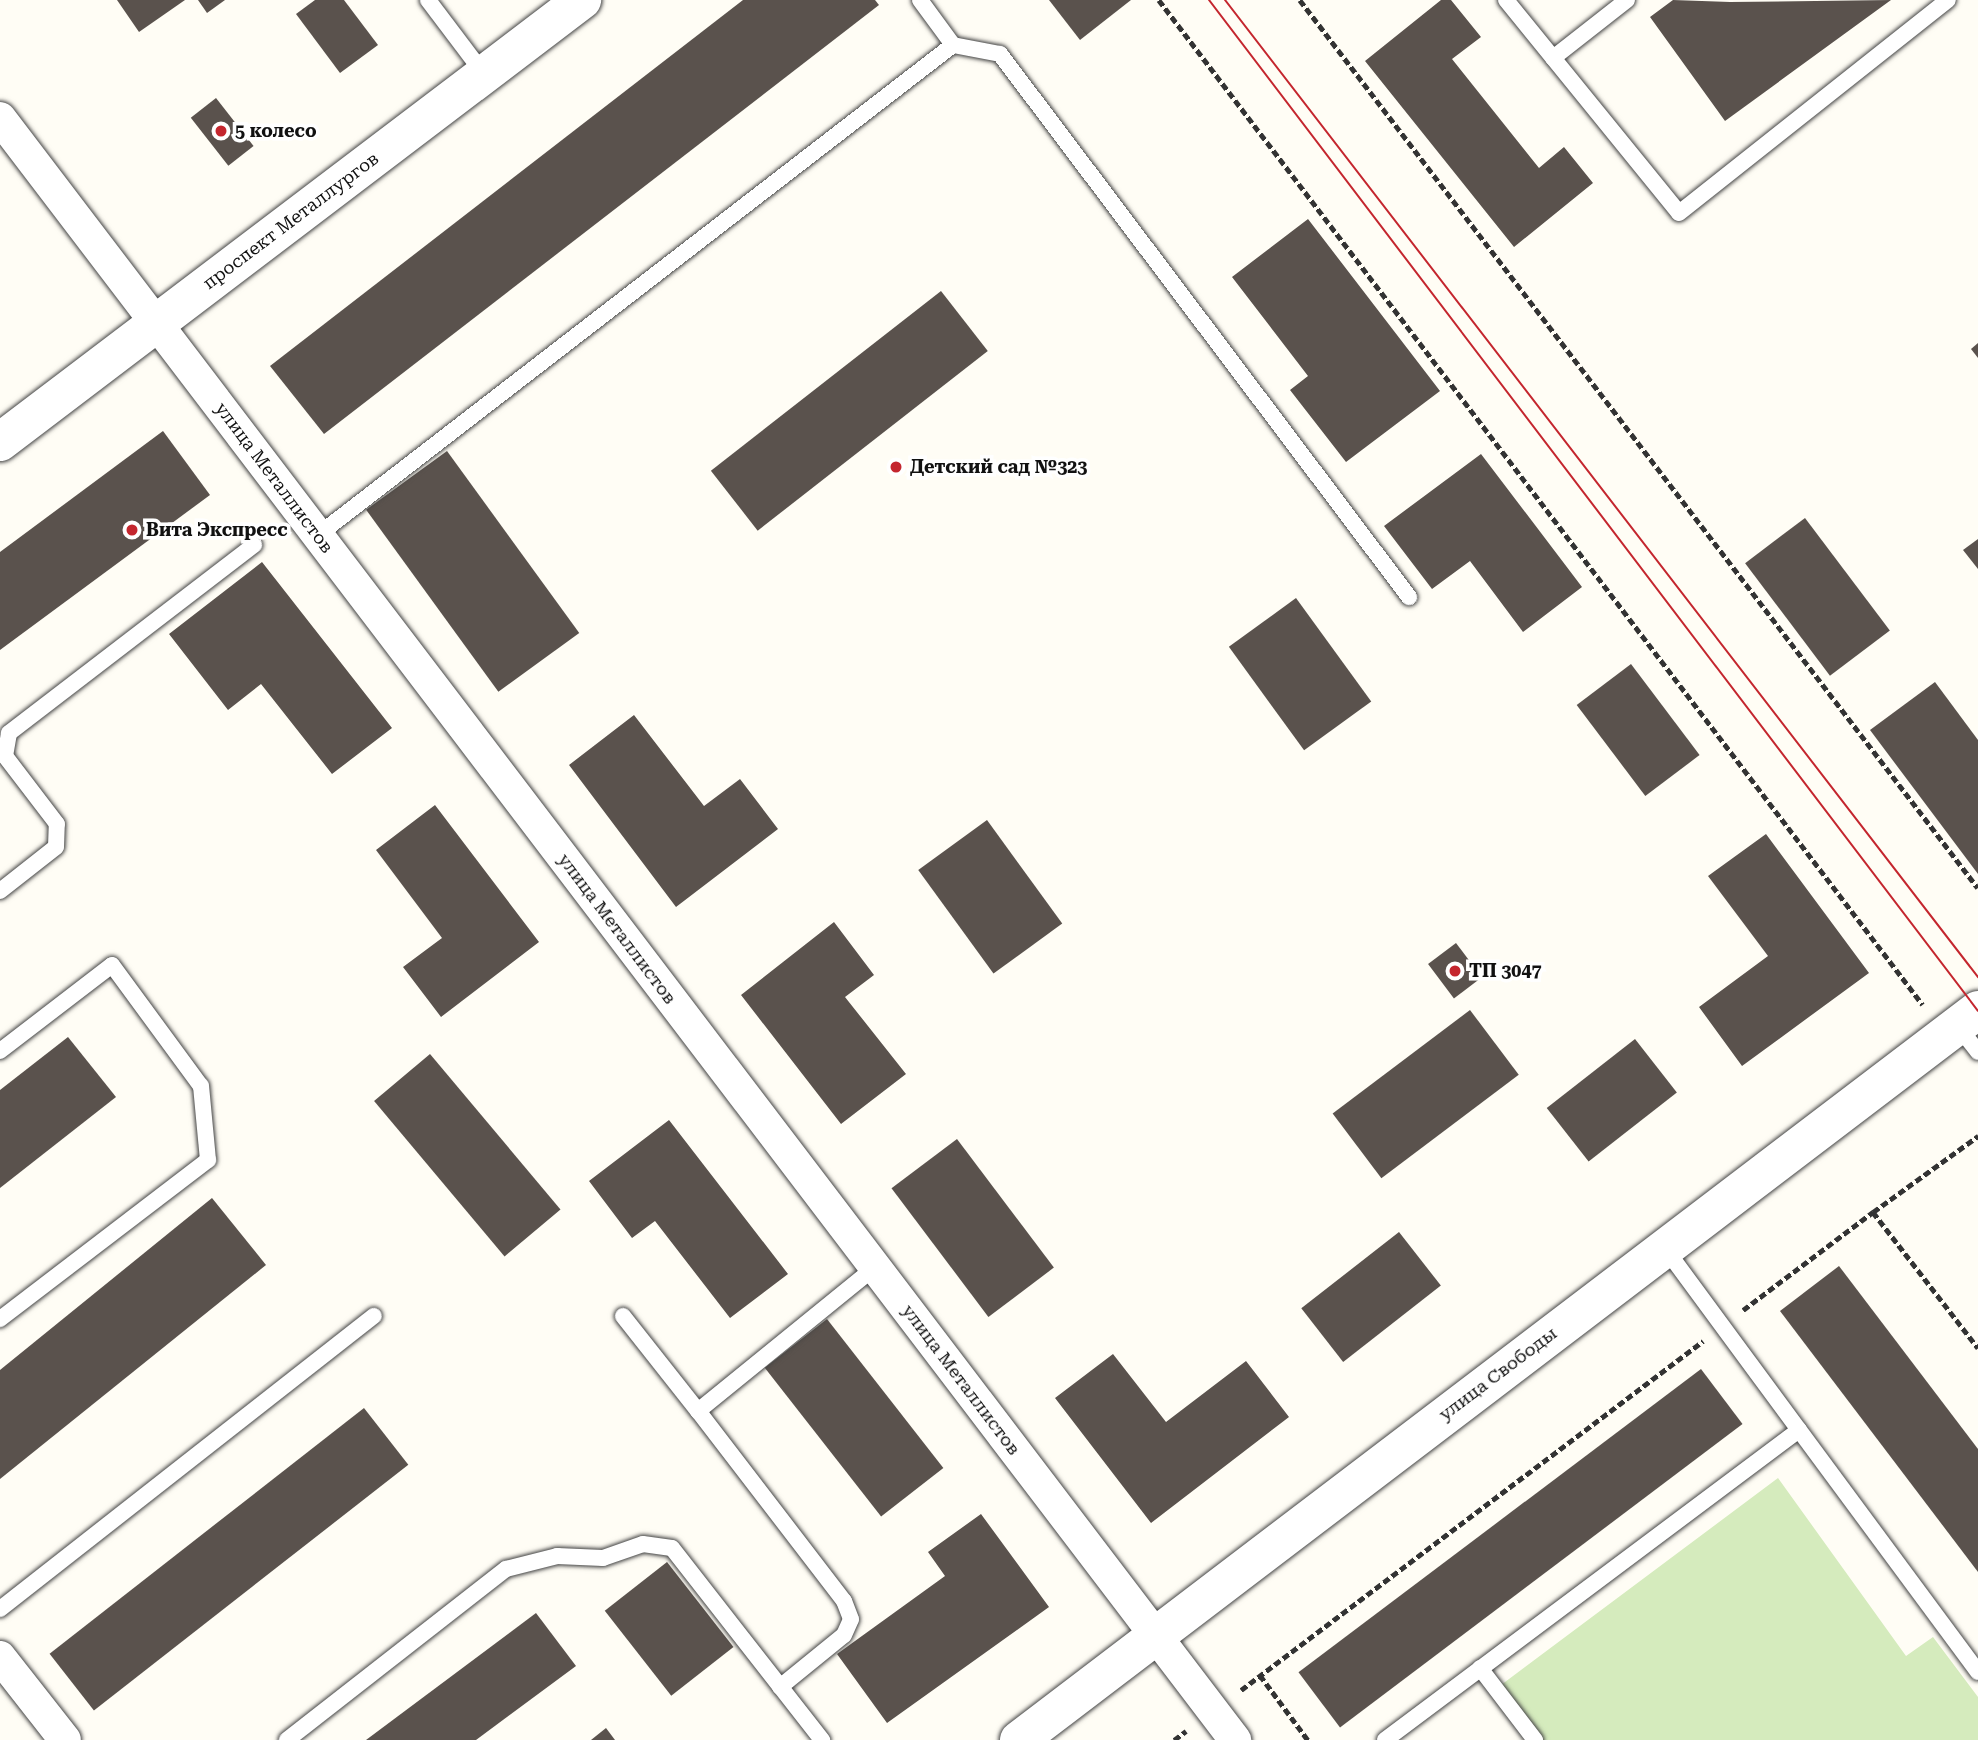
<!DOCTYPE html>
<meta charset="utf-8">
<style>
body{margin:0}
#map{position:relative;width:1978px;height:1740px;overflow:hidden;background:#fffdf5;font-family:"Roboto Serif",serif}
div>[style]{position:absolute}
[style*='--x']{left:calc(var(--x)*1px);top:calc(var(--y)*1px);width:calc(var(--w)*1px);rotate:calc(var(--a)*1deg)}
.green>*{inset:0;background:#d5ebbd}
.building>*{inset:0;background:#5a524d;transform-origin:0 0}
.path>*{height:4.5px;margin-top:-2.25px;transform-origin:0;background:repeating-linear-gradient(90deg,#333 0 7px,transparent 0 10.5px)}
.roads{filter:drop-shadow(0 0 2px #444) drop-shadow(0 0 2px #444)}
.service>*{height:16px;margin:-8px;padding:0 8px;transform-origin:8px;border-radius:8px;background:#fff}
.minor>*{height:32px;margin:-16px;padding:0 16px;transform-origin:16px;border-radius:16px;background:#fff}
.tertiary>*{height:38px;margin:-19px;padding:0 19px;transform-origin:19px;border-radius:19px;background:#fff}
.tram>*{height:2px;margin:-1px;padding:0 1px;transform-origin:1px;border-radius:1px;background:#c4262e}
.dots>*{width:19px;height:19px;translate:-50% -50%;box-sizing:border-box;border:4px solid #fff;border-radius:50%}
span{translate:-50% -50%;white-space:nowrap;text-align:center;line-height:1.15;-webkit-text-stroke:7px #fff;paint-order:stroke}
.poi-label{font-size:18px;color:#111;font-weight:700}
.left{translate:0 -50%;text-align:left}
.street-label{font-size:18px;color:#111}
</style>
<div id="map">
<div class="green">
<i style="clip-path:polygon(1778px 1478px,1906px 1656px,1933px 1637px,1978px 1697px,1978px 1740px,1542px 1740px,1501px 1685px)"></i>
</div>
<div class="building">
<i style="clip-path:polygon(117px 0,185px 0,139px 32px)"></i>
<i style="clip-path:polygon(198px 0,225px 0,207px 13px)"></i>
<i style="clip-path:polygon(315px 0,344px 0,378px 45px,340px 73px,296px 14px)"></i>
<i style="clip-path:polygon(743px 0,875px 0,879px 5px,324px 434px,270px 366px)"></i>
<i style="clip-path:polygon(1049px 0,1131px 0,1080px 40px)"></i>
<i style="clip-path:polygon(1441px 0,1451px 0,1481px 37px,1452px 59px,1539px 168px,1564px 147px,1593px 183px,1514px 247px,1365px 61px)"></i>
<i style="clip-path:polygon(1673px 0,1730px 2px,1891px 0,1725px 121px,1650px 17px)"></i>
<i style="left:216px;top:98px;width:61px;height:32px;rotate:52deg"></i>
<i style="clip-path:polygon(1308px 219px,1440px 391px,1346px 462px,1290px 390px,1308px 376px,1232px 277px)"></i>
<i style="left:941px;top:291px;width:76px;height:292px;rotate:52deg"></i>
<i style="clip-path:polygon(1978px 343px,1978px 358px,1971px 349px)"></i>
<i style="clip-path:polygon(163px 431px,210px 495px,0 650px,0 552px)"></i>
<i style="left:447px;top:451px;width:225px;height:100px;rotate:54deg"></i>
<i style="clip-path:polygon(1481px 454px,1582px 587px,1523px 632px,1470px 561px,1432px 589px,1384px 526px)"></i>
<i style="left:1805px;top:518px;width:141px;height:75px;rotate:53deg"></i>
<i style="clip-path:polygon(1978px 539px,1978px 569px,1963px 550px)"></i>
<i style="clip-path:polygon(262px 562px,392px 728px,332px 774px,261px 684px,228px 710px,169px 634px)"></i>
<i style="left:1296px;top:598px;width:128px;height:83px;rotate:54deg"></i>
<i style="left:1631px;top:664px;width:114px;height:68px;rotate:53deg"></i>
<i style="clip-path:polygon(1935px 682px,1978px 740px,1978px 874px,1870px 730px)"></i>
<i style="clip-path:polygon(634px 715px,704px 806px,740px 779px,778px 829px,676px 907px,569px 765px)"></i>
<i style="clip-path:polygon(435px 805px,539px 942px,441px 1017px,403px 967px,442px 938px,376px 850px)"></i>
<i style="left:987px;top:820px;width:128px;height:85px;rotate:54deg"></i>
<i style="clip-path:polygon(1766px 834px,1869px 973px,1742px 1066px,1699px 1007px,1768px 956px,1708px 876px)"></i>
<i style="clip-path:polygon(834px 922px,874px 975px,845px 997px,906px 1074px,841px 1124px,741px 995px)"></i>
<i style="left:1456px;top:943px;width:43px;height:35px;rotate:53deg"></i>
<i style="left:1470px;top:1010px;width:81px;height:172px;rotate:53deg"></i>
<i style="clip-path:polygon(68px 1037px,116px 1097px,0 1188px,0 1090px)"></i>
<i style="left:1635px;top:1039px;width:68px;height:112px;rotate:52deg"></i>
<i style="left:430px;top:1054px;width:203px;height:73px;rotate:50deg"></i>
<i style="clip-path:polygon(669px 1120px,788px 1274px,730px 1318px,655px 1221px,632px 1238px,589px 1181px)"></i>
<i style="left:957px;top:1139px;width:161px;height:82px;rotate:53deg"></i>
<i style="clip-path:polygon(212px 1198px,266px 1265px,0 1479px,0 1370px)"></i>
<i style="left:1399px;top:1232px;width:68px;height:124px;rotate:52deg"></i>
<i style="clip-path:polygon(1839px 1266px,1978px 1449px,1978px 1572px,1780px 1311px)"></i>
<i style="left:827px;top:1319px;width:189px;height:79px;rotate:52deg"></i>
<i style="clip-path:polygon(1113px 1354px,1166px 1422px,1246px 1361px,1289px 1417px,1151px 1523px,1055px 1398px)"></i>
<i style="left:1701px;top:1369px;width:69px;height:504px;rotate:53deg"></i>
<i style="left:364px;top:1408px;width:72px;height:399px;rotate:52deg"></i>
<i style="clip-path:polygon(981px 1514px,1049px 1607px,887px 1723px,837px 1654px,945px 1576px,928px 1552px)"></i>
<i style="left:667px;top:1562px;width:108px;height:79px;rotate:52deg"></i>
<i style="clip-path:polygon(536px 1613px,576px 1666px,476px 1740px,366px 1740px)"></i>
<i style="clip-path:polygon(606px 1728px,615px 1740px,591px 1740px)"></i>
</div>
<div class="path">
<i style="--x:1159;--y:0;--w:1262;--a:52.76"></i>
<i style="--x:1300;--y:0;--w:1117;--a:52.64"></i>
<i style="--x:1873;--y:1212;--w:130;--a:-35.9"></i>
<i style="--x:1743;--y:1310;--w:163;--a:-37"></i>
<i style="--x:1873;--y:1212;--w:172;--a:52.3"></i>
<i style="--x:1260;--y:1675;--w:81;--a:53.6"></i>
<i style="--x:1241;--y:1690;--w:579;--a:-37.07"></i>
<i style="--x:1174;--y:1740;--w:15;--a:-37"></i>
</div>
<div class="roads">
<div class="service">
<i style="--x:428;--y:0;--w:93;--a:52.9"></i>
<i style="--x:920;--y:0;--w:56;--a:53.7"></i>
<i style="--x:953;--y:45;--w:48;--a:10.8"></i>
<i style="--x:1000;--y:54;--w:680;--a:53.01"></i>
<i style="--x:1506;--y:0;--w:274;--a:50.9"></i>
<i style="--x:1679;--y:213;--w:343;--a:-38.4"></i>
<i style="--x:1553;--y:58;--w:94;--a:-38.1"></i>
<i style="--x:318;--y:535;--w:802;--a:-37.66"></i>
<i style="--x:0;--y:891;--w:71;--a:-38.2"></i>
<i style="--x:56;--y:847;--w:23;--a:-88"></i>
<i style="--x:57;--y:824;--w:86;--a:-127.4"></i>
<i style="--x:5;--y:756;--w:23;--a:-80"></i>
<i style="--x:9;--y:733;--w:309;--a:-37.5"></i>
<i style="--x:1957;--y:1025;--w:34;--a:52"></i>
<i style="--x:0;--y:1051;--w:141;--a:-37.5"></i>
<i style="--x:112;--y:965;--w:150;--a:53.7"></i>
<i style="--x:201;--y:1086;--w:74;--a:84.6"></i>
<i style="--x:208;--y:1160;--w:262;--a:142.6"></i>
<i style="--x:623;--y:1316;--w:121;--a:51.7"></i>
<i style="--x:1799;--y:1430;--w:301;--a:53.5"></i>
<i style="--x:0;--y:1609;--w:475;--a:-38.1"></i>
<i style="--x:1480;--y:1668;--w:91;--a:52.6"></i>
<i style="--x:780;--y:1687;--w:82;--a:-39.1"></i>
<i style="--x:844;--y:1635;--w:17;--a:-66"></i>
<i style="--x:851;--y:1619;--w:19;--a:-111"></i>
<i style="--x:844;--y:1601;--w:240;--a:-127.5"></i>
<i style="--x:698;--y:1411;--w:228;--a:-39.1"></i>
<i style="--x:287;--y:1740;--w:278;--a:-38"></i>
<i style="--x:506;--y:1569;--w:53;--a:-14.3"></i>
<i style="--x:557;--y:1556;--w:46;--a:2.5"></i>
<i style="--x:603;--y:1558;--w:42;--a:-19.3"></i>
<i style="--x:643;--y:1544;--w:29;--a:8"></i>
<i style="--x:672;--y:1548;--w:244;--a:52"></i>
<i style="--x:1385;--y:1740;--w:517;--a:-36.83"></i>
<i style="--x:1799;--y:1430;--w:226;--a:-126.4"></i>
</div>
<div class="minor">
<i style="--x:0;--y:118;--w:2039;--a:52.71"></i>
<i style="--x:0;--y:1657;--w:105;--a:51.9"></i>
</div>
<div class="tertiary">
<i style="--x:0;--y:442;--w:731;--a:-37.21"></i>
<i style="--x:1019;--y:1740;--w:1205;--a:-37.28"></i>
</div>
</div>
<div class="tram">
<i style="--x:1209;--y:0;--w:1270;--a:52.74"></i>
<i style="--x:1225;--y:0;--w:1234;--a:52.38"></i>
</div>
<div class="dots">
<i style="left:221px;top:131px;background:#c4262e"></i>
<i style="left:896px;top:467px;background:#c4262e"></i>
<i style="left:132px;top:530px;background:#c4262e"></i>
<i style="left:1455px;top:971px;background:#c4262e"></i>
</div>
<div class="poi-label">
<span class="left" style="left:235px;top:131px">5 колесо</span>
<span class="left" style="left:910px;top:467px">Детский сад №323</span>
<span class="left" style="left:146px;top:530px">Вита Экспресс</span>
<span class="left" style="left:1469px;top:971px">ТП 3047</span>
</div>
<div class="street-label">
<span style="left:291px;top:221px;rotate:-37deg">проспект Металлургов</span>
<span style="left:274px;top:478px;rotate:53deg">улица Металлистов</span>
<span style="left:617px;top:929px;rotate:53deg">улица Металлистов</span>
<span style="left:1498px;top:1374px;rotate:-37deg">улица Свободы</span>
<span style="left:961px;top:1380px;rotate:53deg">улица Металлистов</span>
</div>
</div>
